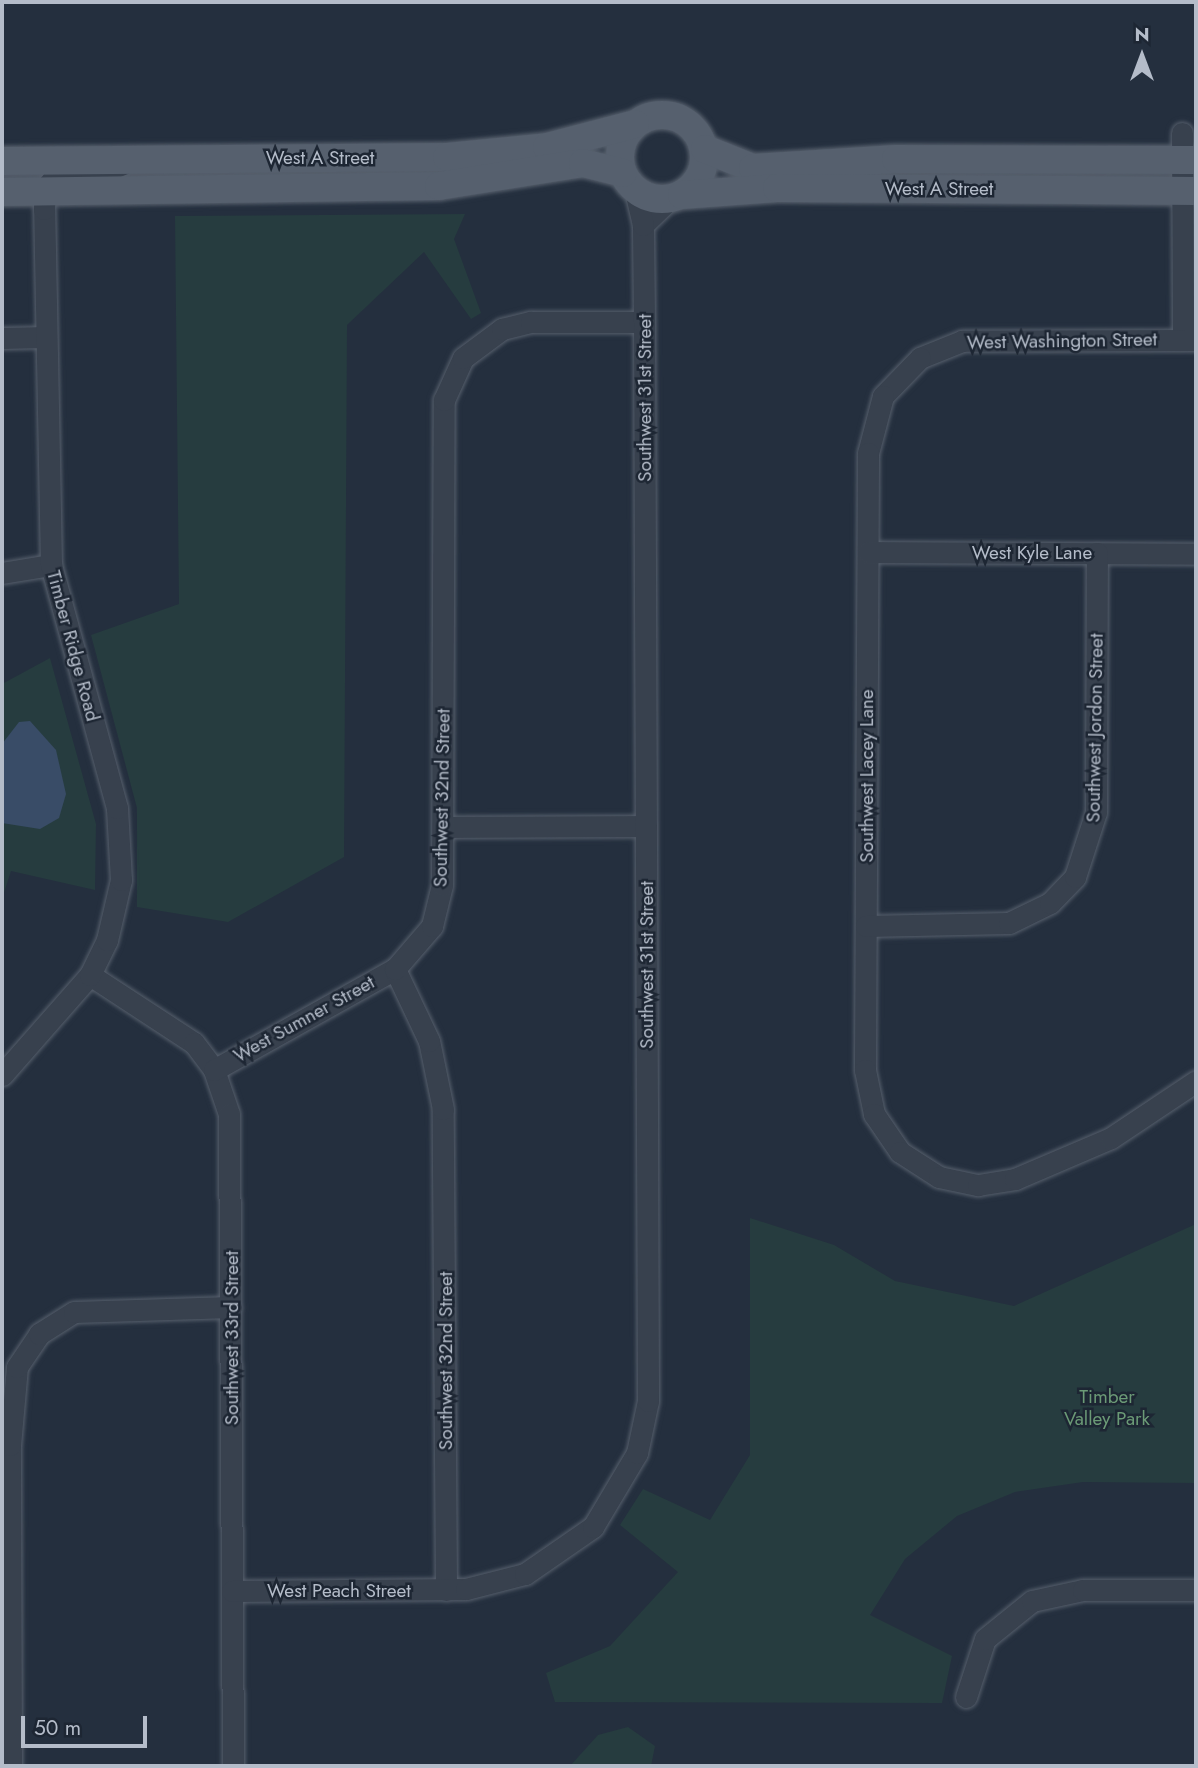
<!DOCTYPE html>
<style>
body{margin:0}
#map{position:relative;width:1198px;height:1768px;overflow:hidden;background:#242f3e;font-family:Jost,sans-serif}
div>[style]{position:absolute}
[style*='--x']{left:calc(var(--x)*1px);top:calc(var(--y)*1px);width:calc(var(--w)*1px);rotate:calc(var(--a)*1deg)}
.green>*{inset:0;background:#263c3f}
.water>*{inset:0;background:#394c67}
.roads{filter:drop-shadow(0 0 2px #565f6c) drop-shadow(0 0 2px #565f6c)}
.minor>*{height:21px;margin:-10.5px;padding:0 10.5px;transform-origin:10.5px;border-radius:10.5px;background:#38414e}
.major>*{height:28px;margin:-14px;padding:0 14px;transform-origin:14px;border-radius:14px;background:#56606e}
.major>.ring{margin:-14px;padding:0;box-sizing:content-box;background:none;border:28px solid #56606e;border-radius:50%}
span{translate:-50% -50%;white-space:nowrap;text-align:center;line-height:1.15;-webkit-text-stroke:5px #1d2633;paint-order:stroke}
.street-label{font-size:19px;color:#b4bcc9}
.park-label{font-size:19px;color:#6b9a76}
.frame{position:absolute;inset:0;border:4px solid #b4bcc9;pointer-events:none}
.north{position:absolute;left:1107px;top:21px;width:70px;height:70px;-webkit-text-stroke:5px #1d2633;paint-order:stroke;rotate:0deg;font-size:19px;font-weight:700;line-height:28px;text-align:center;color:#b4bcc9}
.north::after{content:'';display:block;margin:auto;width:24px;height:32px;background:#b4bcc9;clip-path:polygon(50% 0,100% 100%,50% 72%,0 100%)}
.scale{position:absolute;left:21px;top:1716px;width:126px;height:32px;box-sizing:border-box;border:4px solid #b4bcc9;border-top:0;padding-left:9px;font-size:21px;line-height:24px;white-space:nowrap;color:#b4bcc9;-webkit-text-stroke:5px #1d2633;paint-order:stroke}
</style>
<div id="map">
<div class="green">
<i style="clip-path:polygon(465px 214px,454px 239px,481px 313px,471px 319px,424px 252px,347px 325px,344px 857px,228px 922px,137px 907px,137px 808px,91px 635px,179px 604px,175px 216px)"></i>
<i style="clip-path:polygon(50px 658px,96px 824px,95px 890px,11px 871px,2px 899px,2px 684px)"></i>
<i style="clip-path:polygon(750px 1218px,834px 1245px,895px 1281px,1014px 1306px,1196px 1224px,1196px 1483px,1083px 1482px,1015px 1492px,957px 1516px,905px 1559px,870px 1615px,952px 1656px,942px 1703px,555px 1702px,546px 1673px,610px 1646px,678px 1572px,620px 1525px,643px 1489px,710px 1520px,750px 1455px)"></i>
<i style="clip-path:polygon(628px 1727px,655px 1746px,651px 1766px,570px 1766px,598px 1735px)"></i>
</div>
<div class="water">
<i style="clip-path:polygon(30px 721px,56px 750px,66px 794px,59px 818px,40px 829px,2px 823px,2px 744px,19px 722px)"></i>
</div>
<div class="roads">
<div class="minor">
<i style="--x:1182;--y:133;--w:206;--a:89.7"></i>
<i style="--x:643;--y:225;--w:37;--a:-44"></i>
<i style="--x:2;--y:338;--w:44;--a:-1.3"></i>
<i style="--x:1196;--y:340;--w:234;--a:179.8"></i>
<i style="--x:962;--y:341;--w:45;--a:158"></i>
<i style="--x:920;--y:358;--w:53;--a:134.2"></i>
<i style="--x:883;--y:396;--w:59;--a:104.7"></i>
<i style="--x:868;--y:453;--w:617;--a:90.28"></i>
<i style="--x:865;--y:1070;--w:45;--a:78.4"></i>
<i style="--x:874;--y:1114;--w:46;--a:55.6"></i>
<i style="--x:900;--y:1152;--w:46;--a:32.7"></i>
<i style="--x:939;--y:1177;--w:40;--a:12"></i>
<i style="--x:978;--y:1185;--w:37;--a:-9"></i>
<i style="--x:1015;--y:1179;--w:104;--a:-23.1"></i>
<i style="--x:1111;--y:1138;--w:102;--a:-33.8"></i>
<i style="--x:868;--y:552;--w:328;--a:0.3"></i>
<i style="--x:2;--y:573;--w:50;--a:-9.3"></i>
<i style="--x:444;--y:827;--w:202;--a:-0.3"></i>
<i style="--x:866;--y:926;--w:143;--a:-1.2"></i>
<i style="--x:1009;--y:923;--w:46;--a:-26"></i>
<i style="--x:1050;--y:903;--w:36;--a:-46"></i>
<i style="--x:1075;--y:877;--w:68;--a:-72.1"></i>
<i style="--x:1096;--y:812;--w:259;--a:-89.8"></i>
<i style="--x:90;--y:975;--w:124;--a:33.2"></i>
<i style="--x:194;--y:1043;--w:34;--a:53"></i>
<i style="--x:214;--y:1070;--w:46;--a:71.2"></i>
<i style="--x:229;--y:1114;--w:652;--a:89.65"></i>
<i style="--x:214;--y:1070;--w:207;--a:-29.2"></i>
<i style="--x:2;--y:1075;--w:133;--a:-48.7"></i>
<i style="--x:90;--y:975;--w:39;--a:-64"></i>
<i style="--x:107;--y:940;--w:62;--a:-76.9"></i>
<i style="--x:121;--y:880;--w:72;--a:-93.2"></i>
<i style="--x:117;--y:808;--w:252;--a:-105.2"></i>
<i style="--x:51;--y:565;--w:356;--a:-91.1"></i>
<i style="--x:44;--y:209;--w:21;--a:-87"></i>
<i style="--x:45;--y:188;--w:12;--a:-48"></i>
<i style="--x:53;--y:179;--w:38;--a:-3"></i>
<i style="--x:91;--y:177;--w:35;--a:-22"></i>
<i style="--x:446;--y:1590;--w:481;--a:-90.4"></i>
<i style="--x:443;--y:1109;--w:69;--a:-101.6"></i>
<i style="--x:429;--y:1041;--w:80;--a:-115.3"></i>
<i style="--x:395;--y:969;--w:57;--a:-49.3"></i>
<i style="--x:432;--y:926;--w:42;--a:-76.3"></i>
<i style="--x:442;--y:885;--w:485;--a:-89.8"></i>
<i style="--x:444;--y:400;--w:46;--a:-65.7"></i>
<i style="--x:463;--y:358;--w:49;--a:-36.6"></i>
<i style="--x:502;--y:329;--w:30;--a:-14"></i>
<i style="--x:531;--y:322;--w:113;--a:0"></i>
<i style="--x:232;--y:1591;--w:234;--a:-0.5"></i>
<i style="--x:466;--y:1589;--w:61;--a:-14.3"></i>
<i style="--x:525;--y:1574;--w:83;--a:-34.7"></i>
<i style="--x:593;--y:1527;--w:86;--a:-59.3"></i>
<i style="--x:637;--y:1453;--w:53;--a:-78.1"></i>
<i style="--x:648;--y:1401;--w:1079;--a:-90.21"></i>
<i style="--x:644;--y:322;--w:97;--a:-90.6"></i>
<i style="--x:643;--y:225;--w:37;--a:-103"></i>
<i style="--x:966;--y:1697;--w:61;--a:-71.9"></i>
<i style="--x:985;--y:1639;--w:60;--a:-39"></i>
<i style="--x:1032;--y:1601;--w:52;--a:-12.2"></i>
<i style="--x:1083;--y:1590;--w:113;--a:0"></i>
<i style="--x:11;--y:1766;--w:321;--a:-90.2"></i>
<i style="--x:10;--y:1445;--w:78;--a:-84.9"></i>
<i style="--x:17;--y:1367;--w:40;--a:-56"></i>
<i style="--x:39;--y:1334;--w:41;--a:-32.2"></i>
<i style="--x:74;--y:1312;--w:157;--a:-1.8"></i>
</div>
<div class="major">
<i class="ring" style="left:620px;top:115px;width:56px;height:56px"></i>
<i style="--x:705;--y:149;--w:52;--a:21.6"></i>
<i style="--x:753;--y:168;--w:143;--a:-3.6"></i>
<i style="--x:896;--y:159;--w:300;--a:0.2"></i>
<i style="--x:2;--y:161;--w:445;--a:-0.5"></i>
<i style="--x:447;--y:157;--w:100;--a:-5.7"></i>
<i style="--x:547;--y:147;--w:91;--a:-14.6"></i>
<i style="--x:2;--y:192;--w:437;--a:-0.8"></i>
<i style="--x:439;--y:186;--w:146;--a:-9.1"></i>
<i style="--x:583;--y:163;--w:41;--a:14"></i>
<i style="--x:682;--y:195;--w:95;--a:-4.2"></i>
<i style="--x:777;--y:188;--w:419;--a:0.4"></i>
</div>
</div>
<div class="street-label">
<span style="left:320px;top:158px">West A Street</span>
<span style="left:939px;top:189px">West A Street</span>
<span style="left:1062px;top:341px;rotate:-1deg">West Washington Street</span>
<span style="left:645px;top:398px;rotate:-90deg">Southwest 31st Street</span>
<span style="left:1032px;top:553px">West Kyle Lane</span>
<span style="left:73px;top:646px;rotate:75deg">Timber Ridge Road</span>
<span style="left:1095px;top:728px;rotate:-89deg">Southwest Jordon Street</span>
<span style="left:867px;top:776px;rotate:-90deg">Southwest Lacey Lane</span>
<span style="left:442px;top:798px;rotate:-89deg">Southwest 32nd Street</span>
<span style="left:647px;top:965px;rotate:-90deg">Southwest 31st Street</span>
<span style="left:304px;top:1019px;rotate:-29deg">West Sumner Street</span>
<span style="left:232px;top:1338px;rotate:-90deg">Southwest 33rd Street</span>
<span style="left:446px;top:1361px;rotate:-90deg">Southwest 32nd Street</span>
<span style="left:339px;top:1591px">West Peach Street</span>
</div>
<div class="park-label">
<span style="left:1107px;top:1408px">Timber<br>Valley Park</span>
</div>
<div class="frame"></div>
<div class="north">N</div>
<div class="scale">50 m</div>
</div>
